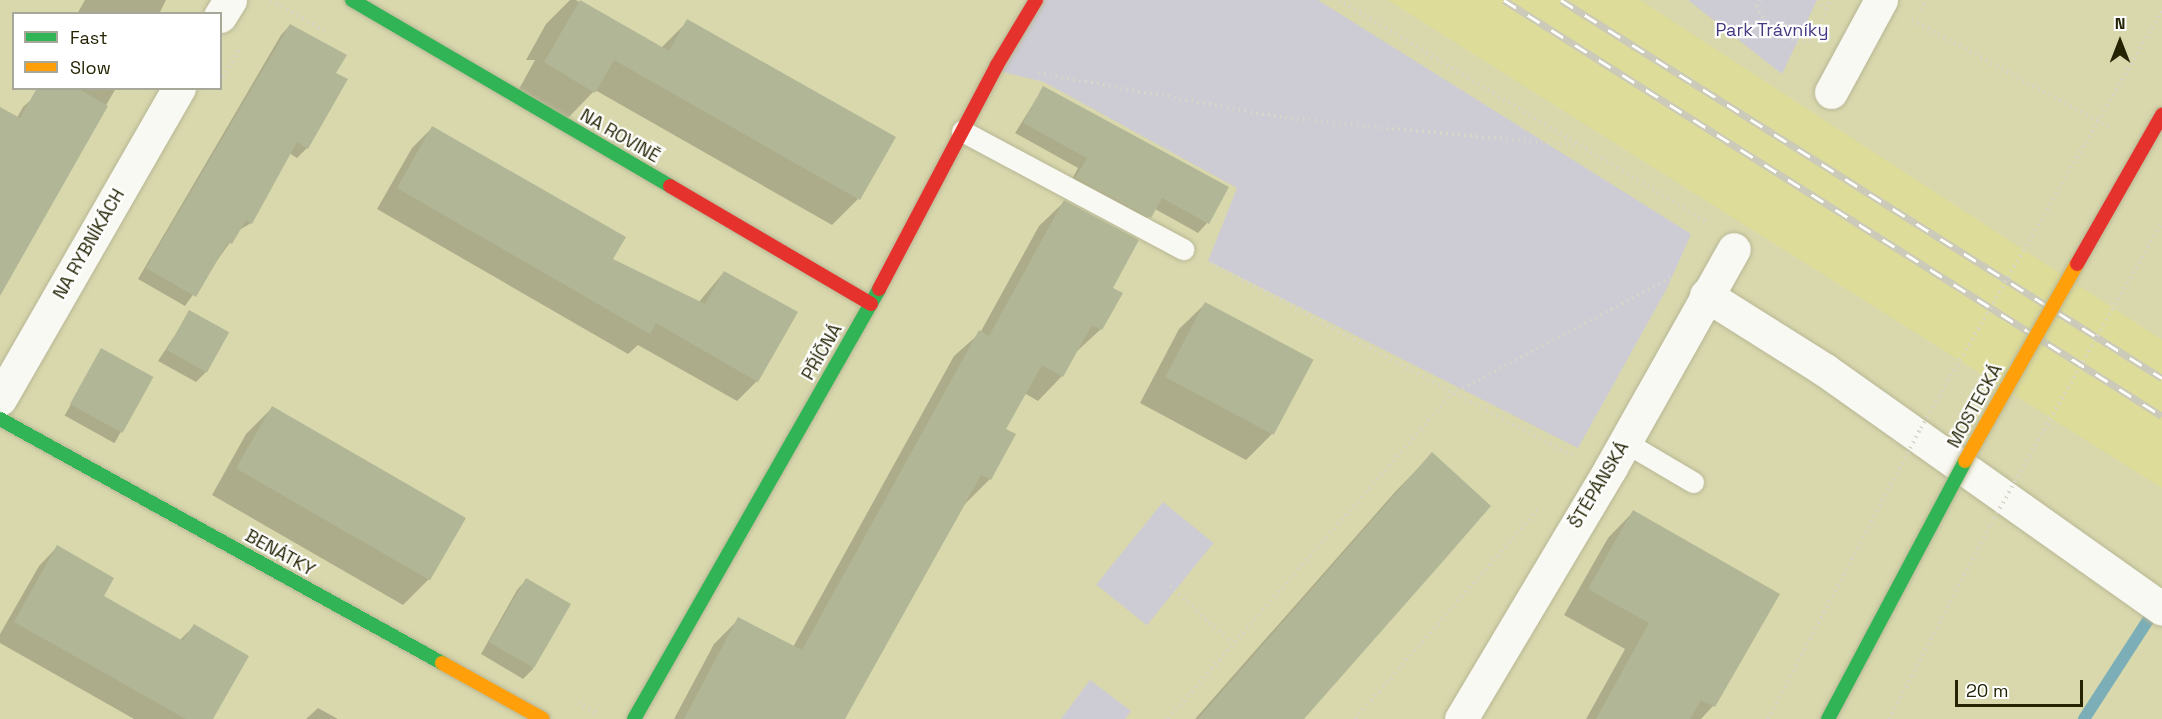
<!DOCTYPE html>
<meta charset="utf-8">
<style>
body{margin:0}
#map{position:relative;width:2162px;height:719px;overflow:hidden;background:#d9d8ad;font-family:"Space Grotesk",sans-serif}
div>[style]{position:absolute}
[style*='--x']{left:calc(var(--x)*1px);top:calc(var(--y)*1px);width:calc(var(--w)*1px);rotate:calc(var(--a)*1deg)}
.built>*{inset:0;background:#dddc99}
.green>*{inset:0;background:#cdcbd4;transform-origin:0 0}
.shadow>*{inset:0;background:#0003;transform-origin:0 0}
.stream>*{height:12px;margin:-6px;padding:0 6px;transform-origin:6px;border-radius:6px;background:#7baeb7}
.building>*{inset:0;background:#b1b796;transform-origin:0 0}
.path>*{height:4px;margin-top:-2px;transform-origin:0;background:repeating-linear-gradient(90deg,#d7d6c8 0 1.5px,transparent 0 6px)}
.roads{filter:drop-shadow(0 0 2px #b8b795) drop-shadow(0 0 2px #b8b795)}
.lane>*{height:21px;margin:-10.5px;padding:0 10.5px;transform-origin:10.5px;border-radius:10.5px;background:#f9f9f3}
.street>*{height:33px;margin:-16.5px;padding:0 16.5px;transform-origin:16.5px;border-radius:16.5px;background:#f9f9f3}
.fast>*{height:14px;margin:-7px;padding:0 7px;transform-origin:7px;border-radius:7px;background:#30b455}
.slow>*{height:14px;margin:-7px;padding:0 7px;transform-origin:7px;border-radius:7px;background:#ff9f0a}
.jam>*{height:14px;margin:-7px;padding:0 7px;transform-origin:7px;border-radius:7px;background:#e5322d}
.rail>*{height:7px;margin-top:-3.5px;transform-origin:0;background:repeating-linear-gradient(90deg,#fff 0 14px,#cac9bb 0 28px);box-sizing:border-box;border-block:2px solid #cac9bb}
.path-bridge>*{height:4px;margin-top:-2px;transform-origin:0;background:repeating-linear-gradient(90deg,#d7d6c8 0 1.5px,transparent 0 6px)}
.bridges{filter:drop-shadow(0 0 2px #b8b795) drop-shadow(0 0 2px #b8b795)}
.fast-bridge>*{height:14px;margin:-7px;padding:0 7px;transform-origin:7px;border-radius:7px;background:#30b455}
.slow-bridge>*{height:14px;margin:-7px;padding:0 7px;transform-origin:7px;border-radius:7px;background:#ff9f0a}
.jam-bridge>*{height:14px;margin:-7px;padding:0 7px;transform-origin:7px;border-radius:7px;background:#e5322d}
span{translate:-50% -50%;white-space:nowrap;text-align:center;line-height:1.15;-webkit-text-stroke:4.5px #fff;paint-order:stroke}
.park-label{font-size:18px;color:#463982}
.street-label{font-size:18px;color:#242303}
.legend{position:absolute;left:12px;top:12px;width:210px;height:78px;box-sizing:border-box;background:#fff;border:2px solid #a7a79a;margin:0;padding:8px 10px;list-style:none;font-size:18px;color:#242303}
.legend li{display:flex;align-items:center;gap:12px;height:30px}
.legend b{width:30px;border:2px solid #a7a79a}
.north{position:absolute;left:2090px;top:12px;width:60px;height:60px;-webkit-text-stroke:4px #fff;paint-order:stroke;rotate:0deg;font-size:16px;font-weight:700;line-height:24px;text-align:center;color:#242303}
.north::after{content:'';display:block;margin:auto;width:21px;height:27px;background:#242303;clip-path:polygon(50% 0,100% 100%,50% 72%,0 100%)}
.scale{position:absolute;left:1955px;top:680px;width:128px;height:27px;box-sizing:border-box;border:3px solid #242303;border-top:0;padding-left:8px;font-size:18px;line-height:21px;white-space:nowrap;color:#242303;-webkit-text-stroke:4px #fff;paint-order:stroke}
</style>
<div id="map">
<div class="built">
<i style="clip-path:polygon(1388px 0,1640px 0,2162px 340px,2162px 488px)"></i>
</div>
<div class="green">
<i style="clip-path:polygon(1036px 0,1318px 0,1691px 234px,1667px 288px,1578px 448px,1208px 261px,1237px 188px,1044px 82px,995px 70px)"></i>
<i style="clip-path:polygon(1688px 0,1817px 0,1782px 74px)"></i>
<i style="left:1163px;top:502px;width:65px;height:106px;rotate:39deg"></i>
<i style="clip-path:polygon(1090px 680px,1131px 711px,1125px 719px,1061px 719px)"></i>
</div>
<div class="shadow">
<i style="clip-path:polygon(85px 0,166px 0,159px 14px,77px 14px)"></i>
<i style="clip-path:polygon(570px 0,576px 0,661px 48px,688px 21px,858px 199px,832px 225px,595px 90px,568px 118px,519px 89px,535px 60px,526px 60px,546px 24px)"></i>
<i style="clip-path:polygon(290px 25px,334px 74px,346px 80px,307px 148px,297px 158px,289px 153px,251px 223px,238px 231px,185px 306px,138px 279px,281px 35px)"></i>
<i style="clip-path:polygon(44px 88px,116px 88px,0 289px,0 148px,23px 107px)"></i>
<i style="clip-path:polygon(1043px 88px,1207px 223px,1198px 233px,1155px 209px,1140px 226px,1067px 188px,1078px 168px,1015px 133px)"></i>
<i style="clip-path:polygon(432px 128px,611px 259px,698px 303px,724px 272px,757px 381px,737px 401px,638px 345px,628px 354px,377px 209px,412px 148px)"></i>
<i style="clip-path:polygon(1064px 202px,1111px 288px,1101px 329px,1075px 353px,1062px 376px,1038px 401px,1024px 393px,1004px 430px,990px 479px,965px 504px,843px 719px,674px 719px,714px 644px,739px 619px,793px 647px,954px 356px,980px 333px,1039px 226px)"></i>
<i style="clip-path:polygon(1205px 304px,1272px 434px,1246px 460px,1140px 403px,1179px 329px)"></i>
<i style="clip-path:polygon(190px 312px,206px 372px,196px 382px,158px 361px)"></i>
<i style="left:101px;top:350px;width:57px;height:75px;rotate:29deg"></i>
<i style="clip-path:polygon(272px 408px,429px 579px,403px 605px,212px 495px,246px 434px)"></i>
<i style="clip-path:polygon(1432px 454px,1302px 719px,1195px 719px,1395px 492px)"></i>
<i style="clip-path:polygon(1633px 512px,1778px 594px,1713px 706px,1701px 719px,1586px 719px,1625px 649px,1564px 615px,1608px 538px)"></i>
<i style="clip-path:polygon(57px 547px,102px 597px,179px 641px,194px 626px,211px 719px,134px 719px,0 643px,0 634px,39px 566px)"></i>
<i style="clip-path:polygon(526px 580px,533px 669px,523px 679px,481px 654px,517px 590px)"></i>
<i style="clip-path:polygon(318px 708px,338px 719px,306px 719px)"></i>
</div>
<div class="stream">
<i style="--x:2084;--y:719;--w:135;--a:-57.1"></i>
</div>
<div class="building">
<i style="clip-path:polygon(580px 0,669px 51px,687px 19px,896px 137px,860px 200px,614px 60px,595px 93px,544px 62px)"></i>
<i style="clip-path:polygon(290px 24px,347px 55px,336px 73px,348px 79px,308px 149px,297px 142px,252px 224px,246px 220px,232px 244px,228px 242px,196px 297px,146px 268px)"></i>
<i style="clip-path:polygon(1043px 86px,1229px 187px,1209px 224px,1162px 198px,1151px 218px,1076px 177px,1087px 158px,1023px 123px)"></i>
<i style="clip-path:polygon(37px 88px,77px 88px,108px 106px,0 296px,0 107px,20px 118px)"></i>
<i style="clip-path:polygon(432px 126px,626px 237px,613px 259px,705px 304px,724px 271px,798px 312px,758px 382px,656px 323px,650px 334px,397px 188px)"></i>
<i style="clip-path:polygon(1064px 200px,1139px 240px,1113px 288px,1123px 293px,1102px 330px,1092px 325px,1063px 377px,1042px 365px,1006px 429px,1016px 434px,991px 480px,981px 475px,845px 719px,684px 719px,738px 617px,802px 650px,979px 330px,989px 336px)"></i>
<i style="left:1205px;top:302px;width:123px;height:85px;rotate:28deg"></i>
<i style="left:189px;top:310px;width:46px;height:46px;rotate:29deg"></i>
<i style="left:101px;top:348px;width:60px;height:64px;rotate:29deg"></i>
<i style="left:272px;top:406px;width:224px;height:72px;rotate:30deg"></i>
<i style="clip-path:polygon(1432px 452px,1491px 506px,1445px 559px,1304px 719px,1198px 719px)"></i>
<i style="clip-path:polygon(1633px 510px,1780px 594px,1715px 707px,1701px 700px,1690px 719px,1596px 719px,1649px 623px,1588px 589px)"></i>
<i style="clip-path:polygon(57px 545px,114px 578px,104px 596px,183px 641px,194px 624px,249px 656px,213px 719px,186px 719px,14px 622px)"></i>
<i style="left:526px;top:578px;width:52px;height:74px;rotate:30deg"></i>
</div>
<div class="path">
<i style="--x:271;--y:0;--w:62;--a:29.9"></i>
<i style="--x:1339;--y:0;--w:431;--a:31.1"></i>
<i style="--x:1760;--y:0;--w:7;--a:124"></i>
<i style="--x:1756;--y:6;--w:27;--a:59"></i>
<i style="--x:1770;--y:29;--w:30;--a:26"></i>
<i style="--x:1797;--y:42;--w:18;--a:-13"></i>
<i style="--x:1817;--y:0;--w:12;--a:55"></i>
<i style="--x:1921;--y:10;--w:11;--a:-63"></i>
<i style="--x:1912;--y:20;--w:226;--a:28.5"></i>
<i style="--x:1820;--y:26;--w:28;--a:-69"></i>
<i style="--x:1038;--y:73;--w:251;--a:10.3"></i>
<i style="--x:1285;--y:118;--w:293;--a:5.5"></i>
<i style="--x:220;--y:83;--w:38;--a:-60"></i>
<i style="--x:1211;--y:263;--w:409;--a:28.1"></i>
<i style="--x:1170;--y:586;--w:84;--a:42.6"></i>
<i style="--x:578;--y:703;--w:22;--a:27"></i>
<i style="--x:1168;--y:719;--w:432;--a:-48.9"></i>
<i style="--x:1452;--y:394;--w:249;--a:-28"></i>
<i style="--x:1355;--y:719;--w:280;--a:-48.9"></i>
</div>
<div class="roads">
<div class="lane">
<i style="--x:962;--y:131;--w:251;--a:28.1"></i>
<i style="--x:1625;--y:442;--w:79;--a:30.5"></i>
</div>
<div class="street">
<i style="--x:220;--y:16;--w:19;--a:-58"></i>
<i style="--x:1831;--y:92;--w:105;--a:-61.5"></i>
<i style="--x:1706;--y:295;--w:141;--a:32.2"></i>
<i style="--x:1825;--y:370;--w:413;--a:35.3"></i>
<i style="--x:0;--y:399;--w:359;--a:-60.1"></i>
<i style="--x:1461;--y:719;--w:293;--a:-59.2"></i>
<i style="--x:1611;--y:467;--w:250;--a:-60.6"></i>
</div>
<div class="fast">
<i style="--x:352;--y:0;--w:368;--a:30.3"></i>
<i style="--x:0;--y:419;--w:505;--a:28.9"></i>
<i style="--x:634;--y:719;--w:495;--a:-60.3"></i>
</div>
<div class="slow">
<i style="--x:442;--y:663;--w:115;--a:29"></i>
</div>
<div class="jam">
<i style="--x:670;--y:186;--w:233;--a:30.4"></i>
<i style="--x:879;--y:289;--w:253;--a:-62.2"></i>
<i style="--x:997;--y:65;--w:76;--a:-59"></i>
</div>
</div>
<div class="rail">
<i style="--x:1504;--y:0;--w:778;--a:32.3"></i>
<i style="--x:1561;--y:0;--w:710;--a:32.17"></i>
</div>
<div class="path-bridge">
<i style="--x:1768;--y:719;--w:329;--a:-62.3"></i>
<i style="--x:1921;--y:428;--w:482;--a:-60"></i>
<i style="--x:1889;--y:719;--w:220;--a:-62.4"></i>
<i style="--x:1991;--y:524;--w:347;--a:-60.5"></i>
</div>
<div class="bridges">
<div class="fast-bridge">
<i style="--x:1828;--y:719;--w:292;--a:-62"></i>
</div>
<div class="slow-bridge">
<i style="--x:1965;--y:461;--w:227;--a:-60.4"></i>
</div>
<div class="jam-bridge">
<i style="--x:2077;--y:264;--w:172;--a:-60.3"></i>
</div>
</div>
<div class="park-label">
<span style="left:1772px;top:30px">Park Trávníky</span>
</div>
<div class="street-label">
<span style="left:620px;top:136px;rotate:30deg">NA ROVINĚ</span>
<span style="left:89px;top:244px;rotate:-60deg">NA RYBNÍKÁCH</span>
<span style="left:822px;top:352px;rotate:-60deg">PŘÍČNÁ</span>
<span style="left:1975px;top:406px;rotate:-61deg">MOSTECKÁ</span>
<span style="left:1599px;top:485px;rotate:-59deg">ŠTĚPÁNSKÁ</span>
<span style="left:280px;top:553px;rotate:29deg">BENÁTKY</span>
</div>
<ul class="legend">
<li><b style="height:8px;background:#30b455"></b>Fast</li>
<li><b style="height:8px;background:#ff9f0a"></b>Slow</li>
</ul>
<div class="north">N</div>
<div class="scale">20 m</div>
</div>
